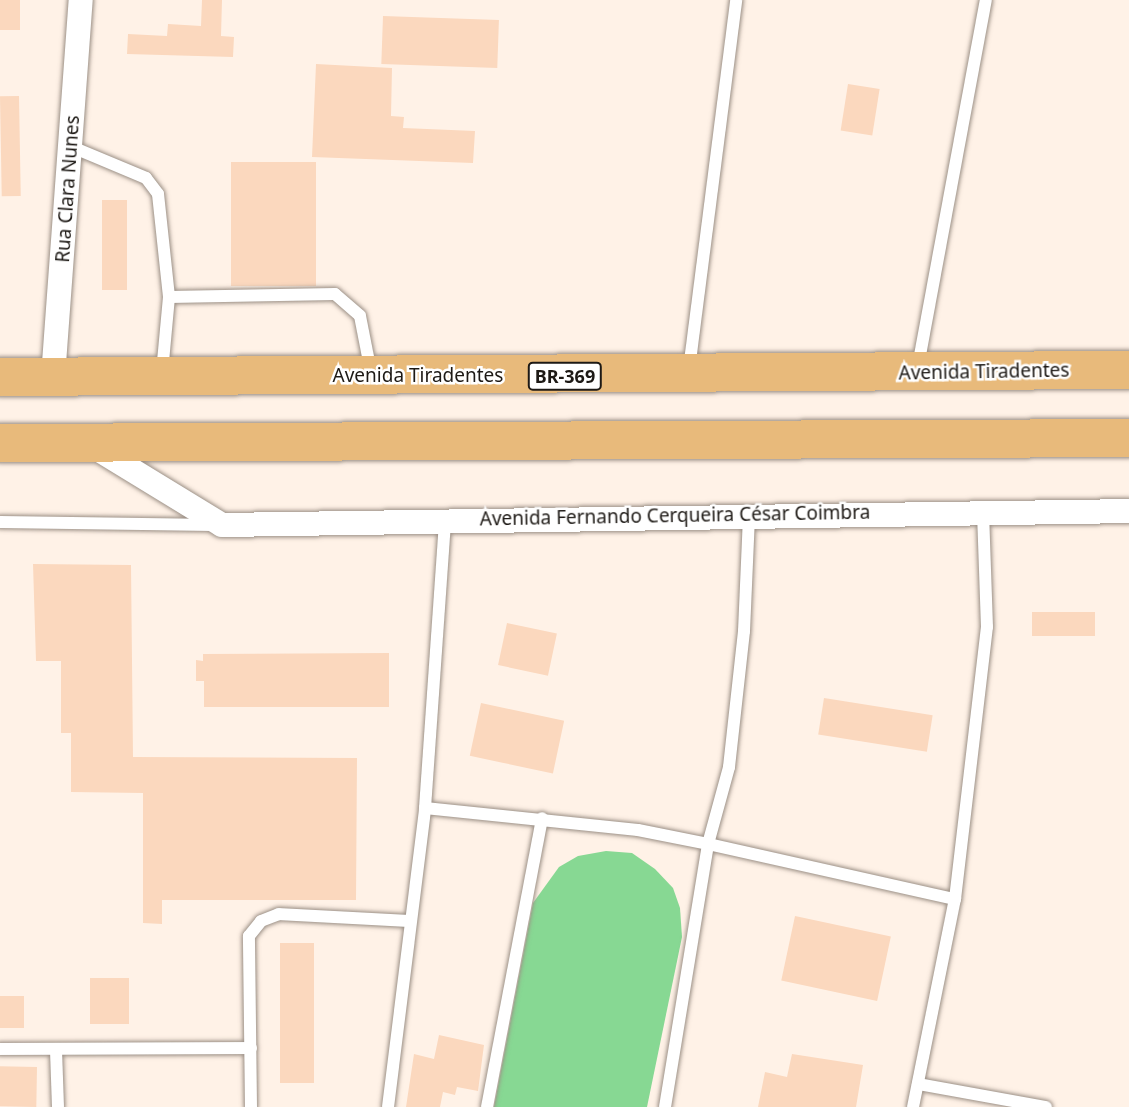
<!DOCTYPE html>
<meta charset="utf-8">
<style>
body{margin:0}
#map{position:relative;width:1129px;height:1107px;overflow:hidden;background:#fff2e7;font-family:"Noto Sans",sans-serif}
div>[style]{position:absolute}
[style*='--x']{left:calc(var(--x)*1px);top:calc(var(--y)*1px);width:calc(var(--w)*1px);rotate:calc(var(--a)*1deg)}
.green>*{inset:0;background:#87d893}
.building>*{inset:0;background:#fbd8be;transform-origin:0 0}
.roads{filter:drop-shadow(0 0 2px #9c9086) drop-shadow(0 0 2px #9c9086)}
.service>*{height:12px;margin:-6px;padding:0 6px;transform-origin:6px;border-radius:6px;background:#fff}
.minor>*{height:24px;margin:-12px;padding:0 12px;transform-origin:12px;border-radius:12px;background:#fff}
.trunk>*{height:38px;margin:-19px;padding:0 19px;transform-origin:19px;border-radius:19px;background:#e8ba7b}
span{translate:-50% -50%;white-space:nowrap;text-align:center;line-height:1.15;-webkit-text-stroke:5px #fff;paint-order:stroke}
.shield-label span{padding:2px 5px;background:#fff;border:2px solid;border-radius:5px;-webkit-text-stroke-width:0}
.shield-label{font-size:18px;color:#1d1915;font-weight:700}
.street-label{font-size:19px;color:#1d1915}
</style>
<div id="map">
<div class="green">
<i style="clip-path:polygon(606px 851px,632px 853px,655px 869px,673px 888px,680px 908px,682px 937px,647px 1107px,494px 1107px,533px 903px,559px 867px,578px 856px)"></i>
</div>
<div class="building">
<i style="left:0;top:0;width:20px;height:30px"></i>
<i style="clip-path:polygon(202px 0,222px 0,221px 36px,234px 37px,233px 57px,127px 54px,128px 34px,167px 36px,168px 24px,201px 26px)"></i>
<i style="left:383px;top:16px;width:116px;height:48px;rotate:2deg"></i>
<i style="clip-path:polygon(316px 64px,392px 68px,391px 116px,404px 117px,403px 128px,475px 131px,473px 163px,312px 157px)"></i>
<i style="left:848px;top:84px;width:32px;height:47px;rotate:9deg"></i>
<i style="left:19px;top:96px;width:100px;height:19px;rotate:89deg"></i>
<i style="left:316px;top:162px;width:124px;height:85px;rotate:90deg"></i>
<i style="left:102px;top:200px;width:25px;height:90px"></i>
<i style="clip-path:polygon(33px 564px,131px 565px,133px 757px,357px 758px,356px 900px,162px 900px,162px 924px,143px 923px,143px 793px,71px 792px,71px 733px,61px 733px,61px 661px,36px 661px)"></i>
<i style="left:1032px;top:612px;width:63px;height:24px"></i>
<i style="left:507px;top:623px;width:51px;height:43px;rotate:12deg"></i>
<i style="clip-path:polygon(389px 653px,389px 707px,204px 707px,204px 681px,196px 681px,196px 660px,203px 661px,203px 654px)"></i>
<i style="left:824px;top:698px;width:110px;height:37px;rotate:9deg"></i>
<i style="left:481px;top:703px;width:85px;height:54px;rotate:12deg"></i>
<i style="left:795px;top:916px;width:98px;height:66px;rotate:12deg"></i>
<i style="left:280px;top:943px;width:34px;height:140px"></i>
<i style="left:90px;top:978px;width:39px;height:46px"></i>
<i style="left:0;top:996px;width:24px;height:32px"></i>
<i style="clip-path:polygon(439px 1035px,484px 1045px,478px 1091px,457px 1087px,455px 1095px,443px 1092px,440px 1107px,406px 1107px,414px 1054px,434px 1059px)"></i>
<i style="clip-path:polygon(792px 1054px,863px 1065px,856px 1107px,758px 1107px,765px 1072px,787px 1077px)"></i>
<i style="left:37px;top:1067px;width:40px;height:37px;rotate:91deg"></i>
</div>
<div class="roads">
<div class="service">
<i style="--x:72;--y:147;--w:80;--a:22.7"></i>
<i style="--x:146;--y:178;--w:20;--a:53"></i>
<i style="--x:158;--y:194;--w:104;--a:83.9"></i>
<i style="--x:169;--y:297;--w:76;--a:95.3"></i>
<i style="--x:169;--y:297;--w:166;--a:-1"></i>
<i style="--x:335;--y:294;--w:33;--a:41"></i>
<i style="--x:360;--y:316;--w:57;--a:78.9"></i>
<i style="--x:918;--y:366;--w:372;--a:-79.5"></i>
<i style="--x:689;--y:369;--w:372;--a:-82.7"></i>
<i style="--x:0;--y:522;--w:214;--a:0.8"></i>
<i style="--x:425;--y:808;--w:290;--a:-86"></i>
<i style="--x:0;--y:1049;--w:251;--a:-0.2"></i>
<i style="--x:56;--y:1050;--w:57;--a:88"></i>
<i style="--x:918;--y:1084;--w:130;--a:10.2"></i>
<i style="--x:251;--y:1107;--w:171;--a:-90.7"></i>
<i style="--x:249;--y:936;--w:19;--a:-51"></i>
<i style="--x:261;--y:921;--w:19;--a:-21"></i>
<i style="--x:279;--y:914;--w:129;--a:3.1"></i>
<i style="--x:388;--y:1107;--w:301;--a:-82.9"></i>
<i style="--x:425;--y:808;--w:214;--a:5.9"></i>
<i style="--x:638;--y:830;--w:71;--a:11.3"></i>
<i style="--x:708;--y:844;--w:80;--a:-74.7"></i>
<i style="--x:729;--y:767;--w:137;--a:-83.7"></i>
<i style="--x:744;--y:631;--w:115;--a:-87.5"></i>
<i style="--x:487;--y:1107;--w:294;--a:-79.2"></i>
<i style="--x:665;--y:1107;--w:266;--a:-80.7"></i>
<i style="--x:708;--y:844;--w:253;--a:12.6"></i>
<i style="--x:913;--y:1107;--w:212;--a:-78.6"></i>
<i style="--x:955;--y:899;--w:274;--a:-83.3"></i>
<i style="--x:987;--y:627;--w:114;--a:-92"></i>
</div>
<div class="minor">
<i style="--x:53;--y:377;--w:378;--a:-85.8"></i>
<i style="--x:91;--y:445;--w:153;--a:31.4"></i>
<i style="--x:222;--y:525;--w:907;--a:-0.88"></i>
</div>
<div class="trunk">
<i style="--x:0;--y:377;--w:1129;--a:-0.36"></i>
<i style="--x:0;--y:443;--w:1129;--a:-0.25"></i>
</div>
</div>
<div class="shield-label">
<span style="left:565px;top:376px">BR-369</span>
</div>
<div class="street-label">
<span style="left:68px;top:189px;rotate:-86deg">Rua Clara Nunes</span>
<span style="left:984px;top:372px;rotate:-1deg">Avenida Tiradentes</span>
<span style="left:418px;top:376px">Avenida Tiradentes</span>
<span style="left:675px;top:516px;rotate:-1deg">Avenida Fernando Cerqueira César Coimbra</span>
</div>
</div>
